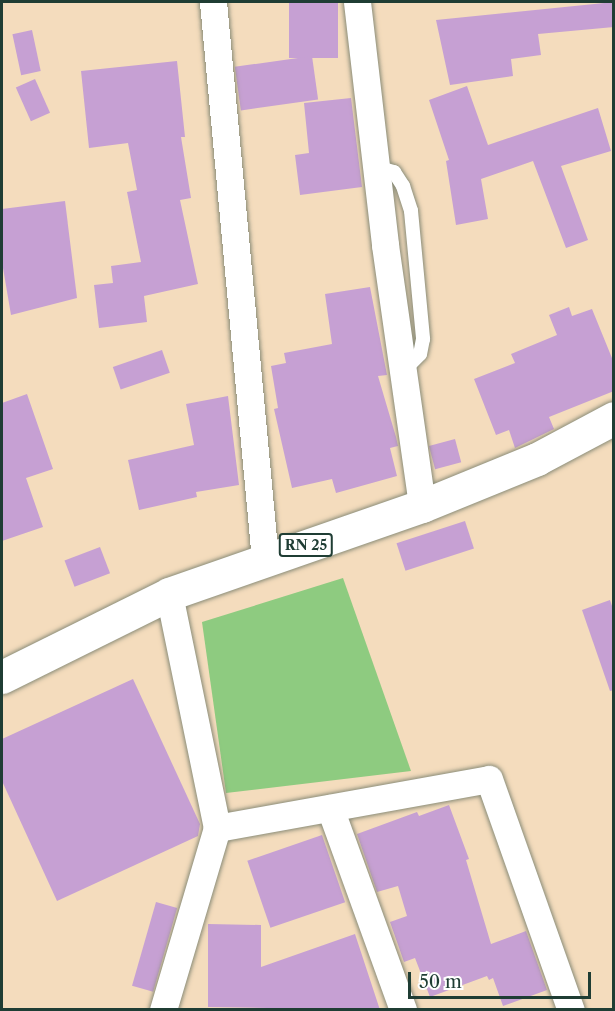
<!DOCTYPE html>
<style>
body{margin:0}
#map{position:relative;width:615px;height:1011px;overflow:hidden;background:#f4dcbd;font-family:"Libre Caslon Text",serif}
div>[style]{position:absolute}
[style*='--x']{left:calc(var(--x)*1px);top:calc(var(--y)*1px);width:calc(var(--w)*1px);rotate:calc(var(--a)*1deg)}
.green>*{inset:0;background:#8ecb80}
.building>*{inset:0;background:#c6a0d3;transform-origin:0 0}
.roads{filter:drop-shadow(0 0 2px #8a8c78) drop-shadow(0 0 2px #8a8c78)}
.lane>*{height:14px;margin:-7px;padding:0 7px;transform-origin:7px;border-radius:7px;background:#fff}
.street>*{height:27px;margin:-13.5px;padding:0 13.5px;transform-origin:13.5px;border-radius:13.5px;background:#fff}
.primary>*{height:33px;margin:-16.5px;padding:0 16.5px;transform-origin:16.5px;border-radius:16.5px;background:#fff}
span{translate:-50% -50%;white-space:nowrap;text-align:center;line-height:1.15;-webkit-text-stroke:4.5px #fff;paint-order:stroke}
.shield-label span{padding:2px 4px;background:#fff;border:2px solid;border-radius:4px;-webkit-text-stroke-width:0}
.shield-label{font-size:14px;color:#1f3d34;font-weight:700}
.frame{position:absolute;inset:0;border:3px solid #1f3d34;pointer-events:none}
.scale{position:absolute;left:408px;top:972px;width:183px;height:27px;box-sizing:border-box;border:3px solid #1f3d34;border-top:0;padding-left:8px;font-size:18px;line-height:21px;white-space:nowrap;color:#1f3d34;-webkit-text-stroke:4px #fff;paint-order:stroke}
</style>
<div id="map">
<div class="green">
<i style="clip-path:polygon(343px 578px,411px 771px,226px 793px,202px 622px)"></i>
</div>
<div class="building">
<i style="left:289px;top:2px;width:49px;height:56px"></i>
<i style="clip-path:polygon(614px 2px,614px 27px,538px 34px,541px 55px,511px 59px,513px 76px,450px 85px,436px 20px)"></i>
<i style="left:32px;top:30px;width:42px;height:20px;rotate:78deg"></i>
<i style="left:312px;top:56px;width:44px;height:78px;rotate:82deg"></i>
<i style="clip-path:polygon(177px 61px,185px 137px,181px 137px,191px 198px,180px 200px,198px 284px,144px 296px,147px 322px,99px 328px,94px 285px,113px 283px,111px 266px,141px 262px,127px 192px,137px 190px,128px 143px,89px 148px,81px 71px)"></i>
<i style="left:35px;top:79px;width:37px;height:21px;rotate:66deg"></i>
<i style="clip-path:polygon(467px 86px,488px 145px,598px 108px,611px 151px,561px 166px,588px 240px,566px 248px,533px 161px,481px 179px,488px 219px,456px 225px,446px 161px,449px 160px,429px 100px)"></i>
<i style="clip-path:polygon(351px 98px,362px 187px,300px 195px,295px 155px,309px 153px,304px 103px)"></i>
<i style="clip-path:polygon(65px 201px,77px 298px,11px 315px,2px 262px,2px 209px)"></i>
<i style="clip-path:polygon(370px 287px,387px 375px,378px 376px,396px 437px,398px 446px,390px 448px,397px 476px,336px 493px,332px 479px,292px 488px,274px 409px,278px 408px,271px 366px,286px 363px,284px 353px,332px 344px,325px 294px)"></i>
<i style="clip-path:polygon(569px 307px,572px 316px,592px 309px,614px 363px,614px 391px,549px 417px,554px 429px,515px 448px,509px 430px,496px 435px,474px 379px,515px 363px,511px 354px,557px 335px,549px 315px)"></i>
<i style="left:162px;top:350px;width:24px;height:52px;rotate:71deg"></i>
<i style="clip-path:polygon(27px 394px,53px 469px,26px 478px,43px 527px,2px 541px,2px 403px)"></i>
<i style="clip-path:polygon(228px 396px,239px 485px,196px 492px,197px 497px,139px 510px,128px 460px,194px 445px,186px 404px)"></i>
<i style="left:455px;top:439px;width:24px;height:27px;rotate:75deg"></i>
<i style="left:465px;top:521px;width:29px;height:72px;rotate:72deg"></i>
<i style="left:100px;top:547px;width:28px;height:38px;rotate:69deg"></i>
<i style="clip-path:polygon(610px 600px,614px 612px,614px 690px,610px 691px,582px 610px)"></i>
<i style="clip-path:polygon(133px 679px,200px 824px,198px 836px,57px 901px,2px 781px,2px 739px)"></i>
<i style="clip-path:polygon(449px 805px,469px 859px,466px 860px,491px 944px,526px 931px,547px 990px,503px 1006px,493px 978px,489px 980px,487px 976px,430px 997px,415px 958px,404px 962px,390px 922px,407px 916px,398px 886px,377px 892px,357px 834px,417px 812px,419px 816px)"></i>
<i style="left:322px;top:835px;width:71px;height:79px;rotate:71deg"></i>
<i style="left:156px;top:902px;width:22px;height:87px;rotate:16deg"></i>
<i style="clip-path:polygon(208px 924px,261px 925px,261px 967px,355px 934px,380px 1010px,208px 1007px)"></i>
</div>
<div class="roads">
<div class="lane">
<i style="--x:376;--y:167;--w:19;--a:16"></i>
<i style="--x:394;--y:172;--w:17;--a:57"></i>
<i style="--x:403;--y:186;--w:26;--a:72"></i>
<i style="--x:411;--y:211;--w:129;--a:84.6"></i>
<i style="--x:423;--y:339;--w:15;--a:101"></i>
<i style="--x:420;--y:354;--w:24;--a:135"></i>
</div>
<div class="street">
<i style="--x:213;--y:2;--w:559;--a:84.67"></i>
<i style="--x:357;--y:2;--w:245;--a:83.4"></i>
<i style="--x:385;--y:245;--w:264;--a:81.9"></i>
<i style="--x:330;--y:808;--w:215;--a:70.1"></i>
<i style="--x:217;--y:828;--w:276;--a:-10.2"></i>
<i style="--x:489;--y:779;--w:245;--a:70.5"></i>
<i style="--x:163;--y:1010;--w:190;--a:-73.5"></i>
<i style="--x:217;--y:828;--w:239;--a:-101.6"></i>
</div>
<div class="primary">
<i style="--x:2;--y:677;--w:186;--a:-26.4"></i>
<i style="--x:169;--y:594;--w:268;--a:-19.2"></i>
<i style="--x:422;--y:506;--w:124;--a:-22.2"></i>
<i style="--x:537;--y:459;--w:87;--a:-28"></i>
</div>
</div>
<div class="shield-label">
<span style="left:306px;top:545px">RN 25</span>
</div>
<div class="frame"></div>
<div class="scale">50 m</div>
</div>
